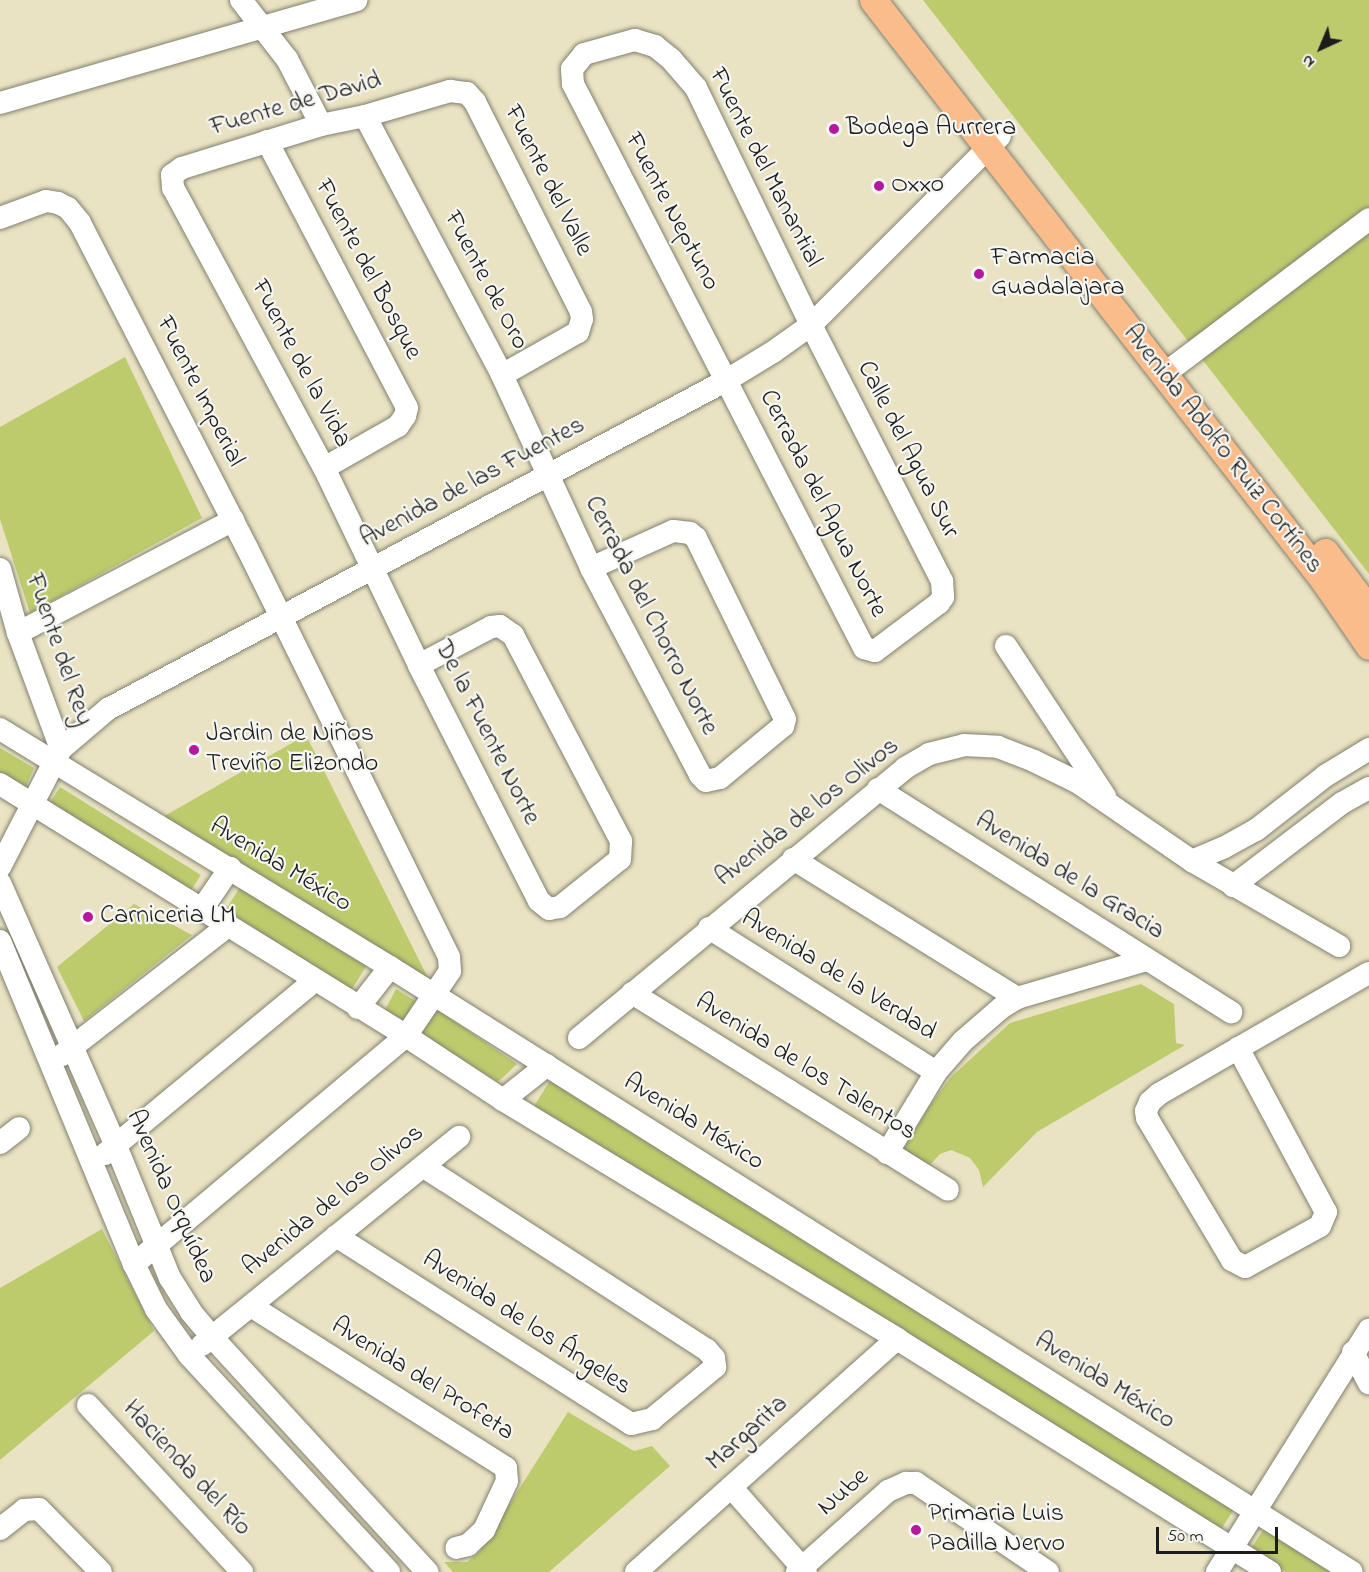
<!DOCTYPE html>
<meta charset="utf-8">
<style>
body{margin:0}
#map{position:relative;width:1369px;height:1572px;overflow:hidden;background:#e9e3c3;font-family:"Indie Flower",sans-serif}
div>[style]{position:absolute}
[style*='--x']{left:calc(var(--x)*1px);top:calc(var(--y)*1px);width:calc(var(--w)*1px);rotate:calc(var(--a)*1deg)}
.green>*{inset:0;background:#bdcb6d;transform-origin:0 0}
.roads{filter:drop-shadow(0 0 2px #828070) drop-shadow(0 0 2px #828070)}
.minor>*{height:22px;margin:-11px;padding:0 11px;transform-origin:11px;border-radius:11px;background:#fff}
.major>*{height:27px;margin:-13.5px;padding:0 13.5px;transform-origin:13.5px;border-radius:13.5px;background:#fabc8b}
.dots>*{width:16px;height:16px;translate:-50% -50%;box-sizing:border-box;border:3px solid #f6f6f2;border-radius:50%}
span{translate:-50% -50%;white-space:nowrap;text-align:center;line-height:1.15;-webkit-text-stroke:4.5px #f6f6f2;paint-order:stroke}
.street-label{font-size:26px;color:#1c1c1c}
.poi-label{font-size:26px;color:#1c1c1c}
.left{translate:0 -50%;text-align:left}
.north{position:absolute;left:1291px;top:18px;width:60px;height:60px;-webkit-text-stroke:4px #f6f6f2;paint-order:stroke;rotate:224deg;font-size:16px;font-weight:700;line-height:24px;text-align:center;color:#1c1c1c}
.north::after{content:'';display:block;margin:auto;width:21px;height:27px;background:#1c1c1c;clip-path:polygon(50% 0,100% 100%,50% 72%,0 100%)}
.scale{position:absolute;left:1156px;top:1527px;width:122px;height:27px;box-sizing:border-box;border:3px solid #1c1c1c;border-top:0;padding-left:8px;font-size:18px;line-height:21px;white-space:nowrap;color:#1c1c1c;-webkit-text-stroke:4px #f6f6f2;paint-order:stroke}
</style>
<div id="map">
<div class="green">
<i style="clip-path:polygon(923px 0,1369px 0,1369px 574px)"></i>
<i style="clip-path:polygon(125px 357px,202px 518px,30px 613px,0 519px,0 427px)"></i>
<i style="clip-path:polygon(306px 735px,429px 980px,161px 818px)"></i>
<i style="clip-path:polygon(0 748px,34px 768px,24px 791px,0 777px)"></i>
<i style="left:60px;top:787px;width:166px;height:26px;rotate:32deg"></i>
<i style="left:240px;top:887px;width:149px;height:28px;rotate:32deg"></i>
<i style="clip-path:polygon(134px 904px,192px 935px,84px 1021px,57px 967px)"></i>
<i style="clip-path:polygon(1141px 984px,1174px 1004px,1176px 1043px,1185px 1045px,1037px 1132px,983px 1187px,979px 1170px,970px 1158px,951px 1150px,940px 1154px,926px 1169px,899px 1157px,928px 1108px,951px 1077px,1010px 1023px)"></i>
<i style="clip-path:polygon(396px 989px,420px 1004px,403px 1023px,385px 1010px)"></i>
<i style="clip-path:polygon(438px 1010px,517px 1064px,498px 1082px,415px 1030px)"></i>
<i style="left:551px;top:1079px;width:807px;height:37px;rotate:32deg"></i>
<i style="clip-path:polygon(102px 1229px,154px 1331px,0 1460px,0 1288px)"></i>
<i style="clip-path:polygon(568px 1412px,634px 1451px,652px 1446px,670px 1466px,549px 1572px,453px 1572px,444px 1562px,467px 1562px,479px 1552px)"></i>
<i style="clip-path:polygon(1267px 1524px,1344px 1572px,1286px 1572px,1250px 1550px)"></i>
</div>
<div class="roads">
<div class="minor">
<i style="--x:241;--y:0;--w:75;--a:52.1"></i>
<i style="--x:287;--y:59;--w:74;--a:62.7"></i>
<i style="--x:635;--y:40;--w:21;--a:17"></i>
<i style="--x:655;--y:46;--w:21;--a:39"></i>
<i style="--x:671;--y:59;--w:38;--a:49"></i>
<i style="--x:696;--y:88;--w:263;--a:64.1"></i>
<i style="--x:811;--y:325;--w:288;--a:62.9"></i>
<i style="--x:942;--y:581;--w:16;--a:86"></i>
<i style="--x:943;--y:597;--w:7;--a:124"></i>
<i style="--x:939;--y:603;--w:80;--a:143.1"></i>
<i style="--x:875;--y:651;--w:11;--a:-165"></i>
<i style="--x:864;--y:648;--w:635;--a:-117.29"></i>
<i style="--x:573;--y:84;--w:15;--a:-94"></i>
<i style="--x:572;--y:69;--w:19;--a:-51"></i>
<i style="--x:584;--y:54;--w:53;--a:-15.4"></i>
<i style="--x:0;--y:103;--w:371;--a:-16.1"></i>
<i style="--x:365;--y:116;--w:293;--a:62.1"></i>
<i style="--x:502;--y:375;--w:213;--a:65.2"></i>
<i style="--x:591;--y:568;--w:234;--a:62.2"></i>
<i style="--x:700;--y:775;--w:8;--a:45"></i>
<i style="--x:706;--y:781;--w:14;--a:-12"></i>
<i style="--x:720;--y:778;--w:82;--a:-39.5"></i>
<i style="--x:783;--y:726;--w:7;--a:-74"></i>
<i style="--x:785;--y:719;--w:202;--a:-116.2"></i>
<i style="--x:696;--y:538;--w:8;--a:-140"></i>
<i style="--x:690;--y:533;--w:17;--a:-173"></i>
<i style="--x:673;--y:531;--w:90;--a:155.7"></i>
<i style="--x:267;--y:141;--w:301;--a:62.3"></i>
<i style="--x:407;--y:408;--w:8;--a:104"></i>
<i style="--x:405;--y:416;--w:12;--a:125"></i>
<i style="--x:398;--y:426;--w:85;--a:150.4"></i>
<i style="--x:0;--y:218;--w:49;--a:-20.3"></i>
<i style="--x:46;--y:201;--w:12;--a:9"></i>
<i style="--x:58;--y:203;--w:11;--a:27"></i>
<i style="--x:68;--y:208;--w:19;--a:51"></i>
<i style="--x:80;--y:223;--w:365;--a:62.8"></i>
<i style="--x:247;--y:548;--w:456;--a:63.7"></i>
<i style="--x:449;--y:957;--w:14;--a:86"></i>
<i style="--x:450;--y:971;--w:78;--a:124.1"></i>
<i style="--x:406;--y:1036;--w:355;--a:140"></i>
<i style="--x:1163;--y:375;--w:258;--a:-37.1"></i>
<i style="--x:0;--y:569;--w:66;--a:74.3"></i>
<i style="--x:18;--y:633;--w:124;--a:69.7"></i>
<i style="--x:18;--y:633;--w:243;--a:-27.7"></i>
<i style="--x:1006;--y:646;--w:180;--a:56.6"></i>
<i style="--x:419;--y:665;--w:81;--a:-27.8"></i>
<i style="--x:491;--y:627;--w:9;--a:-6"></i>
<i style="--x:500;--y:626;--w:16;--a:35"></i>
<i style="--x:513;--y:635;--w:233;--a:62.3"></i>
<i style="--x:621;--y:841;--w:18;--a:93"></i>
<i style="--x:620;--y:859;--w:77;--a:141.3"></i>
<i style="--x:560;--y:907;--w:11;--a:170"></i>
<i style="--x:549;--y:909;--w:13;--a:-141"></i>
<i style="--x:539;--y:901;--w:265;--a:-117"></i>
<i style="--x:419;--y:665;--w:219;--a:-115.7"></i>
<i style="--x:324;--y:468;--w:318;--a:-118.3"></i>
<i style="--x:173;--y:188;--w:13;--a:-94"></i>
<i style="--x:172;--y:175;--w:12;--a:-35"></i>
<i style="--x:182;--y:168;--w:145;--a:-17.2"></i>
<i style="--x:321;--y:125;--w:45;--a:-11.6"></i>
<i style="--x:365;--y:116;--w:89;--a:-16.4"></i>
<i style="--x:450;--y:91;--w:17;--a:7"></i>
<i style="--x:467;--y:93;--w:12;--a:48"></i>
<i style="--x:475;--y:102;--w:235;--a:63.2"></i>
<i style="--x:581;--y:312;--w:7;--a:82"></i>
<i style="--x:582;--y:319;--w:14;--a:107"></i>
<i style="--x:578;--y:332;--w:87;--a:150.5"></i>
<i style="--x:0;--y:729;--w:457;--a:31.4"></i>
<i style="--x:390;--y:967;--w:1136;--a:32.17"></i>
<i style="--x:0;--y:784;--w:478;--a:31.8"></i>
<i style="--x:406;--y:1036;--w:116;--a:33.4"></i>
<i style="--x:503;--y:1100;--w:461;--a:31.2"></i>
<i style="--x:897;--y:1339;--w:440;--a:32"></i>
<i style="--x:878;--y:789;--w:418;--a:32.3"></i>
<i style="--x:793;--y:859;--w:264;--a:31.8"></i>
<i style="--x:1192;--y:861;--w:34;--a:-23"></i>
<i style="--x:1223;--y:848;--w:38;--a:-29"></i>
<i style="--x:1256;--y:830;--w:88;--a:-38"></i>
<i style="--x:1325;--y:776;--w:52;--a:-31.5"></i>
<i style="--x:0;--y:867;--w:133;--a:-62.7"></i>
<i style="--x:61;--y:749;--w:62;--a:-40.4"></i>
<i style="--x:108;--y:709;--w:701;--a:-27.99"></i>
<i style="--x:727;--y:380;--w:54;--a:-31.3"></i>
<i style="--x:773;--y:352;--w:47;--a:-35.4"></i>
<i style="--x:811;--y:325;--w:267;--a:-45"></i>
<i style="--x:0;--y:883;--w:287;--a:66.2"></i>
<i style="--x:116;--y:1146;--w:143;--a:67.8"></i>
<i style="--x:170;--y:1278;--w:40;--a:58"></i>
<i style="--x:191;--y:1312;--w:33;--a:50"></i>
<i style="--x:212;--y:1337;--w:319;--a:47.5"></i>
<i style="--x:1233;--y:886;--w:137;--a:-37.3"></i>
<i style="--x:1342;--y:803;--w:31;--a:-29"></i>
<i style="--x:202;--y:909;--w:50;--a:-55.7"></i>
<i style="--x:709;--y:928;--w:269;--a:32.4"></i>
<i style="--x:0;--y:941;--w:350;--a:67.5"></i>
<i style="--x:134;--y:1264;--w:50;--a:63.9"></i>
<i style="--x:156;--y:1309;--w:57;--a:54.3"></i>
<i style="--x:189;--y:1355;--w:295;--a:47.3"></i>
<i style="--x:632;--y:993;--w:372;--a:31.9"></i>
<i style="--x:358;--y:1008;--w:52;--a:-52"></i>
<i style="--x:579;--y:1038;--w:423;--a:-39.6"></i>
<i style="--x:905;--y:768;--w:28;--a:-30"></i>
<i style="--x:929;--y:754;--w:36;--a:-14"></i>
<i style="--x:964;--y:745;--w:34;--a:3"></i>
<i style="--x:998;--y:747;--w:39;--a:21"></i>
<i style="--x:1034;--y:761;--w:48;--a:26"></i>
<i style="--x:1077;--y:782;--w:140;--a:34.5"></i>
<i style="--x:1192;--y:861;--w:170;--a:30"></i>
<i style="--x:1238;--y:1048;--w:186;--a:61.8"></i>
<i style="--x:1326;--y:1212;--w:15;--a:113"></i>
<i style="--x:1320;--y:1226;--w:85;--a:151.3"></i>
<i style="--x:1245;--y:1267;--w:15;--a:-152"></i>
<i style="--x:1232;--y:1260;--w:165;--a:-120.9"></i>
<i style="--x:1147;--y:1118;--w:7;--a:-98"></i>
<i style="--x:1146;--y:1111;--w:10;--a:-66"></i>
<i style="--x:1150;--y:1102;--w:12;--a:-42"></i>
<i style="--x:1159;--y:1094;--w:242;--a:-30"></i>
<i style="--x:62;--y:1055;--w:210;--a:-37.9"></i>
<i style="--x:503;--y:1100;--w:56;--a:-38.5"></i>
<i style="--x:0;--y:1143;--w:24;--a:-38"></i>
<i style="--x:887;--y:1153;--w:95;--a:-58.8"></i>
<i style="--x:936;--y:1072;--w:41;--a:-48.9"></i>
<i style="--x:963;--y:1041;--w:50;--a:-41"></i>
<i style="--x:1001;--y:1008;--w:19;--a:-32"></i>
<i style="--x:1017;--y:998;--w:134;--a:-16.4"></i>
<i style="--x:105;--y:1154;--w:273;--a:-39.6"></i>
<i style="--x:336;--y:1236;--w:350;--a:32.5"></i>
<i style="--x:631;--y:1424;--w:22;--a:-13"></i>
<i style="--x:652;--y:1419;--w:82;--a:-39.5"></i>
<i style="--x:715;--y:1367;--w:9;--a:-96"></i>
<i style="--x:714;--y:1358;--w:11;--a:-131"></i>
<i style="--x:707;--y:1350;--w:338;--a:-147.1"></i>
<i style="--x:251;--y:1306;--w:302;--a:32.4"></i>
<i style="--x:506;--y:1468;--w:13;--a:86"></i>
<i style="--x:507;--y:1481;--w:54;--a:115.1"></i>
<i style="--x:484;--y:1530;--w:22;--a:137"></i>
<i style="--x:468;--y:1545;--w:12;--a:166"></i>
<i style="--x:202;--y:1345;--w:331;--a:-39"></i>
<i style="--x:1353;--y:1352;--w:35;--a:63"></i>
<i style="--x:88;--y:1405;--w:227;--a:47.3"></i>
<i style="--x:731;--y:1487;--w:113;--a:48.6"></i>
<i style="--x:0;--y:1529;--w:31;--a:-38"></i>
<i style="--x:24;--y:1510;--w:15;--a:-4"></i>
<i style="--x:39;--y:1509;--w:88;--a:45.5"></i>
<i style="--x:636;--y:1572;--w:350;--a:-41.8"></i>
<i style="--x:797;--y:1572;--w:122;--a:-41.7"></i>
<i style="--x:888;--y:1491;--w:20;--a:-24"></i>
<i style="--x:906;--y:1483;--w:10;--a:0"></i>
<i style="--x:916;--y:1483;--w:159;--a:34"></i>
<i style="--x:1217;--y:1572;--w:286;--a:-57.9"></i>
</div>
<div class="major">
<i style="--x:873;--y:0;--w:733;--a:52.15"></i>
<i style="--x:1323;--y:579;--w:81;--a:55.5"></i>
<i style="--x:1325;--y:552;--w:73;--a:52.8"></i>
</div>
</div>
<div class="dots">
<i style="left:834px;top:129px;background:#b5179e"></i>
<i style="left:879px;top:186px;background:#b5179e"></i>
<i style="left:979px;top:274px;background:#b5179e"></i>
<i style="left:194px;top:750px;background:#b5179e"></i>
<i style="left:88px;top:917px;background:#b5179e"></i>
<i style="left:916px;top:1530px;background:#b5179e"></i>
</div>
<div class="street-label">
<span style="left:296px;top:105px;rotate:-16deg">Fuente de David</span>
<span style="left:764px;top:168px;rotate:63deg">Fuente del Manantial</span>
<span style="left:547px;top:181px;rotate:63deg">Fuente del Valle</span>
<span style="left:671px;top:212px;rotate:62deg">Fuente Neptuno</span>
<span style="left:367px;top:270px;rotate:62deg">Fuente del Bosque</span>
<span style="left:485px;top:281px;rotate:62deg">Fuente de Oro</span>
<span style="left:300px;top:364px;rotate:62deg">Fuente de la Vida</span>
<span style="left:199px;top:392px;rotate:63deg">Fuente Imperial</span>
<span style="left:907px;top:450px;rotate:63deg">Calle del Agua Sur</span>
<span style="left:1222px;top:450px;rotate:52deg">Avenida Adolfo Ruiz Cortínes</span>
<span style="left:473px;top:483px;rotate:-28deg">Avenida de las Fuentes</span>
<span style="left:822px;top:504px;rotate:63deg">Cerrada del Agua Norte</span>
<span style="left:650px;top:616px;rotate:63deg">Cerrada del Chorro Norte</span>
<span style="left:58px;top:650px;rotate:71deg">Fuente del Rey</span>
<span style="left:486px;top:733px;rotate:63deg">De la Fuente Norte</span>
<span style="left:808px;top:813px;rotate:-38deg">Avenida de los Olivos</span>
<span style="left:280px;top:866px;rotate:31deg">Avenida México</span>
<span style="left:1069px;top:877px;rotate:32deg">Avenida de la Gracia</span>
<span style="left:838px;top:976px;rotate:32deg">Avenida de la Verdad</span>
<span style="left:805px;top:1068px;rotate:32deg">Avenida de los Talentos</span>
<span style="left:693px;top:1123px;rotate:32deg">Avenida México</span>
<span style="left:170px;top:1197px;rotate:66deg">Avenida Orquídea</span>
<span style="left:334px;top:1201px;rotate:-39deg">Avenida de los Olivos</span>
<span style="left:526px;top:1324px;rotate:33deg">Avenida de los Ángeles</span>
<span style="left:422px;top:1380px;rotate:32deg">Avenida del Profeta</span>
<span style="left:1104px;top:1382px;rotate:32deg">Avenida México</span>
<span style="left:748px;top:1434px;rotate:-42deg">Margarita</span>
<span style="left:186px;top:1469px;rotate:47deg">Hacienda del Río</span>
<span style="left:844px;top:1493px;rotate:-41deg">Nube</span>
</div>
<div class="poi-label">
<span class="left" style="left:846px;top:129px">Bodega Aurrera</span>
<span class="left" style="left:891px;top:186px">Oxxo</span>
<span class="left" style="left:991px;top:274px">Farmacia<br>Guadalajara</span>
<span class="left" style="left:206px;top:750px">Jardin de Niños<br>Treviño Elizondo</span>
<span class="left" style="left:100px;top:917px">Carniceria LM</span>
<span class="left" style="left:928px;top:1530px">Primaria Luis<br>Padilla Nervo</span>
</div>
<div class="north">N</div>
<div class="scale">50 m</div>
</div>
